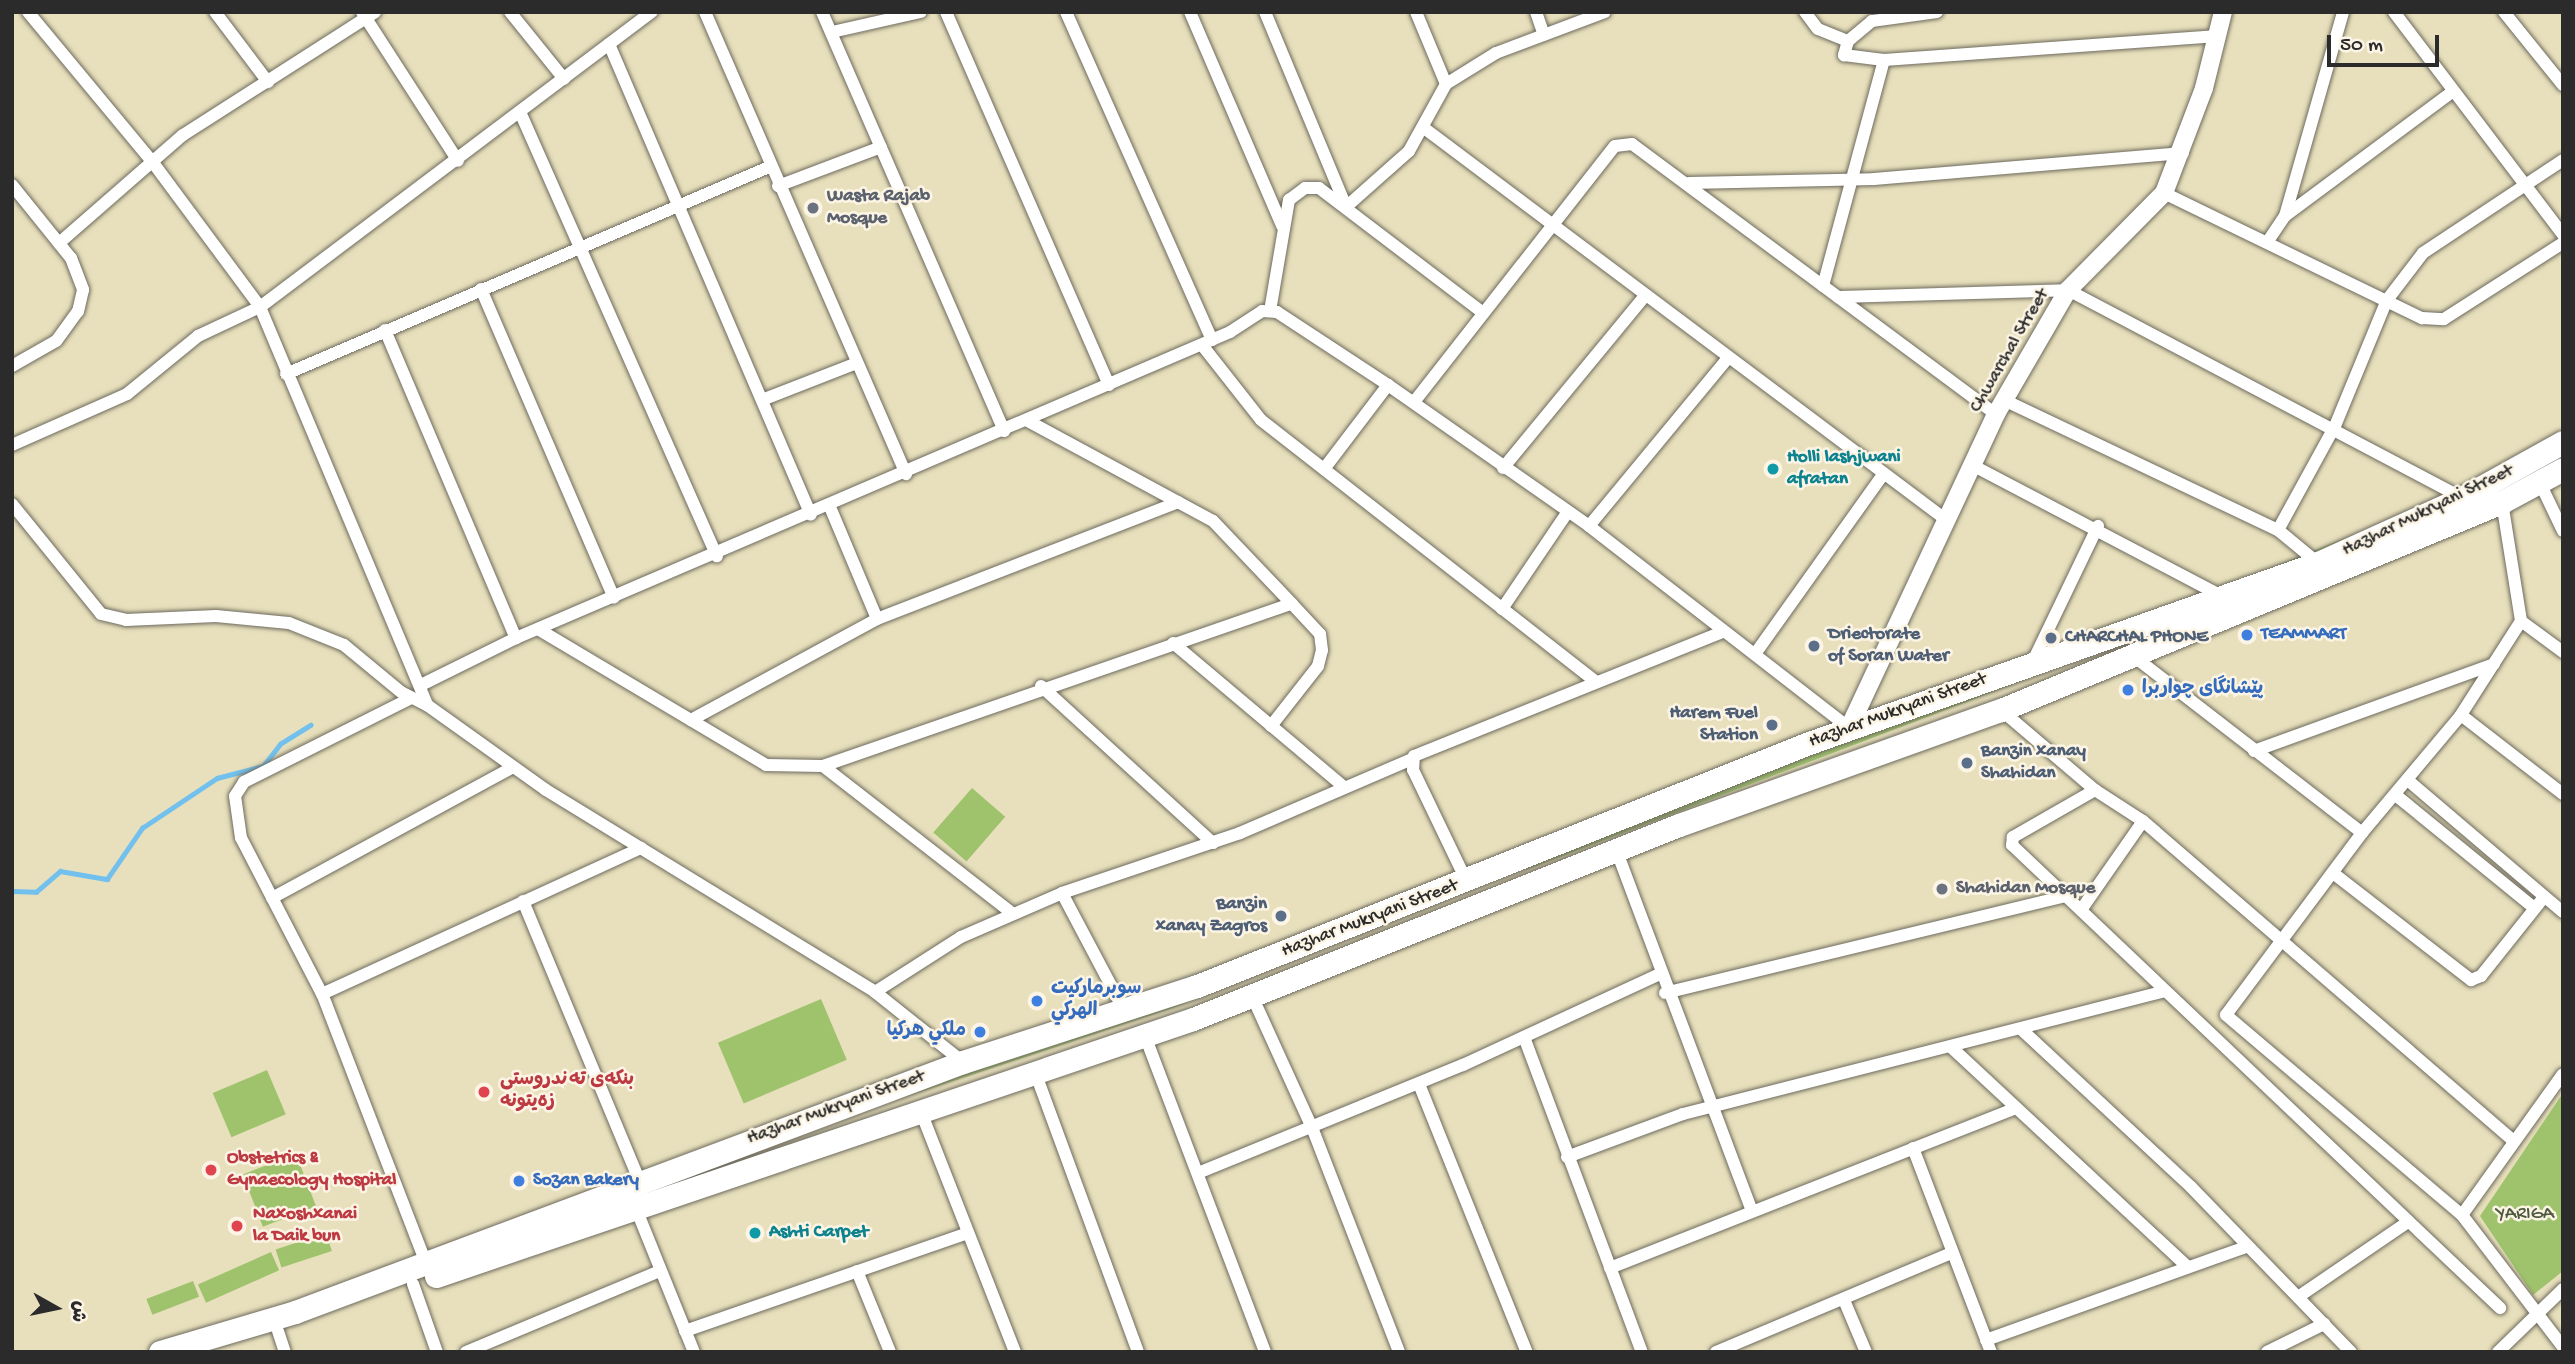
<!DOCTYPE html>
<meta charset="utf-8">
<style>
body{margin:0}
#map{position:relative;width:2575px;height:1364px;overflow:hidden;background:#e8e0bc;font-family:"Gochi Hand","Playpen Sans Arabic",sans-serif}
div>[style]{position:absolute}
[style*='--x']{left:calc(var(--x)*1px);top:calc(var(--y)*1px);width:calc(var(--w)*1px);rotate:calc(var(--a)*1deg)}
.green>*{inset:0;background:#9fc36d;transform-origin:0 0}
.stream>*{height:4.5px;margin:-2.25px;padding:0 2.25px;transform-origin:2.25px;border-radius:2.25px;background:#72c0ed}
.roads{filter:drop-shadow(0 0 2px #6d6a5e) drop-shadow(0 0 2px #6d6a5e)}
.street>*{height:12px;margin:-6px;padding:0 6px;transform-origin:6px;border-radius:6px;background:#fff}
.secondary>*{height:18px;margin:-9px;padding:0 9px;transform-origin:9px;border-radius:9px;background:#fff}
.highway>*{height:23px;margin:-11.5px;padding:0 11.5px;transform-origin:11.5px;border-radius:11.5px;background:#fff}
.dots>*{width:19px;height:19px;translate:-50% -50%;box-sizing:border-box;border:4px solid #fcf5e5;border-radius:50%}
span{translate:-50% -50%;white-space:nowrap;text-align:center;line-height:1.15;-webkit-text-stroke:5px #fcf5e5;paint-order:stroke}
.worship-label{font-size:19px;color:#5b616d;font-weight:700}
.left{translate:0 -50%;text-align:left}
.street-label{font-size:19px;color:#2b2b2b}
.culture-label{font-size:19px;color:#0d838f;font-weight:700}
.service-label{font-size:19px;color:#4e5e75;font-weight:700}
.right{translate:-100% -50%;text-align:right}
.shop-label{font-size:19px;color:#366cbe;font-weight:700}
.health-label{font-size:19px;color:#be3a42;font-weight:700}
.park-label{font-size:19px;color:#4e593f}
.frame{position:absolute;inset:0;border:14px solid #2b2b2b;pointer-events:none}
.north{position:absolute;left:21px;top:1273px;width:70px;height:70px;-webkit-text-stroke:5px #fcf5e5;paint-order:stroke;rotate:99deg;font-size:19px;font-weight:700;line-height:28px;text-align:center;color:#2b2b2b}
.north::after{content:'';display:block;margin:auto;width:24px;height:32px;background:#2b2b2b;clip-path:polygon(50% 0,100% 100%,50% 72%,0 100%)}
.scale{position:absolute;left:2327px;top:35px;width:112px;height:32px;box-sizing:border-box;border:4px solid #2b2b2b;border-top:0;padding-left:9px;font-size:21px;line-height:24px;white-space:nowrap;color:#2b2b2b;-webkit-text-stroke:5px #fcf5e5;paint-order:stroke}
</style>
<div id="map">
<div class="green">
<i style="clip-path:polygon(2563px 451px,2184px 619px,1526px 870px,1527px 865px)"></i>
<i style="left:972px;top:788px;width:44px;height:59px;rotate:41deg"></i>
<i style="clip-path:polygon(1472px 887px,1173px 1008px,767px 1143px)"></i>
<i style="left:821px;top:999px;width:66px;height:112px;rotate:67deg"></i>
<i style="left:267px;top:1070px;width:48px;height:59px;rotate:67deg"></i>
<i style="clip-path:polygon(2563px 1093px,2563px 1271px,2533px 1295px,2480px 1216px)"></i>
<i style="left:296px;top:1154px;width:56px;height:57px;rotate:69deg"></i>
<i style="left:326px;top:1233px;width:19px;height:53px;rotate:72deg"></i>
<i style="left:271px;top:1252px;width:20px;height:80px;rotate:66deg"></i>
<i style="left:193px;top:1281px;width:17px;height:50px;rotate:69deg"></i>
</div>
<div class="stream">
<i style="--x:12;--y:891;--w:24;--a:2"></i>
<i style="--x:36;--y:892;--w:32;--a:-41"></i>
<i style="--x:60;--y:871;--w:48;--a:9.7"></i>
<i style="--x:107;--y:879;--w:62;--a:-55.5"></i>
<i style="--x:142;--y:828;--w:90;--a:-33.7"></i>
<i style="--x:217;--y:778;--w:48;--a:-14.6"></i>
<i style="--x:263;--y:766;--w:28;--a:-52"></i>
<i style="--x:280;--y:744;--w:36;--a:-32"></i>
</div>
<div class="roads">
<div class="street">
<i style="--x:28;--y:12;--w:192;--a:50.3"></i>
<i style="--x:151;--y:160;--w:183;--a:53.4"></i>
<i style="--x:260;--y:307;--w:432;--a:67.2"></i>
<i style="--x:427;--y:705;--w:146;--a:35.5"></i>
<i style="--x:546;--y:790;--w:386;--a:31.5"></i>
<i style="--x:875;--y:992;--w:112;--a:38.5"></i>
<i style="--x:215;--y:12;--w:88;--a:52.9"></i>
<i style="--x:362;--y:12;--w:177;--a:57.2"></i>
<i style="--x:510;--y:12;--w:86;--a:51.1"></i>
<i style="--x:705;--y:12;--w:504;--a:66.49"></i>
<i style="--x:822;--y:12;--w:457;--a:66.5"></i>
<i style="--x:946;--y:12;--w:407;--a:66.4"></i>
<i style="--x:1066;--y:12;--w:359;--a:66"></i>
<i style="--x:1190;--y:12;--w:233;--a:66.7"></i>
<i style="--x:1265;--y:12;--w:211;--a:67.4"></i>
<i style="--x:1346;--y:207;--w:84;--a:-41.6"></i>
<i style="--x:1409;--y:151;--w:77;--a:-61.1"></i>
<i style="--x:1446;--y:84;--w:59;--a:-31.8"></i>
<i style="--x:1496;--y:53;--w:116;--a:-20.6"></i>
<i style="--x:1416;--y:12;--w:78;--a:67.4"></i>
<i style="--x:1536;--y:12;--w:24;--a:71"></i>
<i style="--x:1805;--y:12;--w:21;--a:53"></i>
<i style="--x:1818;--y:29;--w:32;--a:22"></i>
<i style="--x:1937;--y:12;--w:66;--a:172.1"></i>
<i style="--x:1872;--y:21;--w:31;--a:140"></i>
<i style="--x:1848;--y:41;--w:15;--a:106"></i>
<i style="--x:1844;--y:55;--w:40;--a:7.1"></i>
<i style="--x:1884;--y:60;--w:335;--a:-4.1"></i>
<i style="--x:2394;--y:12;--w:280;--a:52.8"></i>
<i style="--x:2504;--y:12;--w:94;--a:51.1"></i>
<i style="--x:832;--y:32;--w:91;--a:-12.7"></i>
<i style="--x:609;--y:44;--w:512;--a:66.79"></i>
<i style="--x:520;--y:112;--w:486;--a:66.1"></i>
<i style="--x:1424;--y:128;--w:651;--a:36.89"></i>
<i style="--x:1689;--y:183;--w:185;--a:-1.2"></i>
<i style="--x:1874;--y:179;--w:310;--a:-4.8"></i>
<i style="--x:12;--y:185;--w:94;--a:51.1"></i>
<i style="--x:71;--y:258;--w:34;--a:69"></i>
<i style="--x:83;--y:290;--w:22;--a:103"></i>
<i style="--x:78;--y:311;--w:37;--a:126"></i>
<i style="--x:56;--y:341;--w:51;--a:150.4"></i>
<i style="--x:778;--y:186;--w:110;--a:-20.7"></i>
<i style="--x:2164;--y:193;--w:287;--a:25.9"></i>
<i style="--x:2422;--y:318;--w:22;--a:3"></i>
<i style="--x:2444;--y:319;--w:141;--a:-32.6"></i>
<i style="--x:2285;--y:216;--w:212;--a:-74.1"></i>
<i style="--x:2268;--y:241;--w:30;--a:-56"></i>
<i style="--x:2285;--y:216;--w:208;--a:-36.6"></i>
<i style="--x:59;--y:243;--w:164;--a:-41.1"></i>
<i style="--x:183;--y:135;--w:228;--a:-32.6"></i>
<i style="--x:1823;--y:286;--w:234;--a:-74.9"></i>
<i style="--x:481;--y:289;--w:336;--a:66.7"></i>
<i style="--x:1838;--y:297;--w:230;--a:-1.7"></i>
<i style="--x:2068;--y:290;--w:446;--a:27.8"></i>
<i style="--x:1270;--y:311;--w:113;--a:-80.3"></i>
<i style="--x:1289;--y:200;--w:20;--a:-37"></i>
<i style="--x:1305;--y:188;--w:14;--a:0"></i>
<i style="--x:1319;--y:188;--w:206;--a:37.3"></i>
<i style="--x:385;--y:330;--w:335;--a:67"></i>
<i style="--x:1202;--y:345;--w:95;--a:51.8"></i>
<i style="--x:1261;--y:420;--w:425;--a:38"></i>
<i style="--x:286;--y:374;--w:525;--a:-23.2"></i>
<i style="--x:762;--y:400;--w:102;--a:-21.3"></i>
<i style="--x:2004;--y:400;--w:303;--a:25.4"></i>
<i style="--x:2278;--y:530;--w:52;--a:39.5"></i>
<i style="--x:1414;--y:402;--w:325;--a:-51.9"></i>
<i style="--x:1615;--y:146;--w:17;--a:-7"></i>
<i style="--x:1632;--y:144;--w:453;--a:36.6"></i>
<i style="--x:12;--y:445;--w:126;--a:-23.9"></i>
<i style="--x:127;--y:394;--w:92;--a:-39.2"></i>
<i style="--x:198;--y:336;--w:68;--a:-25.1"></i>
<i style="--x:260;--y:307;--w:491;--a:-37"></i>
<i style="--x:1972;--y:465;--w:281;--a:27.7"></i>
<i style="--x:1503;--y:468;--w:222;--a:-50.5"></i>
<i style="--x:1324;--y:469;--w:106;--a:-52.7"></i>
<i style="--x:2540;--y:483;--w:53;--a:64.4"></i>
<i style="--x:2502;--y:502;--w:121;--a:80.9"></i>
<i style="--x:2521;--y:621;--w:112;--a:122.6"></i>
<i style="--x:2461;--y:715;--w:154;--a:130"></i>
<i style="--x:2362;--y:833;--w:227;--a:126.8"></i>
<i style="--x:2226;--y:1015;--w:309;--a:40.3"></i>
<i style="--x:2462;--y:1215;--w:166;--a:52.6"></i>
<i style="--x:12;--y:504;--w:141;--a:51"></i>
<i style="--x:101;--y:614;--w:26;--a:13"></i>
<i style="--x:126;--y:620;--w:90;--a:-2.5"></i>
<i style="--x:216;--y:616;--w:73;--a:5.5"></i>
<i style="--x:289;--y:623;--w:59;--a:21.8"></i>
<i style="--x:344;--y:645;--w:74;--a:39.5"></i>
<i style="--x:401;--y:692;--w:29;--a:27"></i>
<i style="--x:830;--y:507;--w:121;--a:67.2"></i>
<i style="--x:1589;--y:526;--w:329;--a:37.8"></i>
<i style="--x:2278;--y:530;--w:119;--a:-61.3"></i>
<i style="--x:2335;--y:426;--w:136;--a:-67.6"></i>
<i style="--x:2387;--y:300;--w:59;--a:-52.5"></i>
<i style="--x:2423;--y:253;--w:168;--a:-33.6"></i>
<i style="--x:1502;--y:609;--w:116;--a:-55.9"></i>
<i style="--x:2521;--y:621;--w:52;--a:36.4"></i>
<i style="--x:538;--y:629;--w:265;--a:30.8"></i>
<i style="--x:766;--y:765;--w:57;--a:1"></i>
<i style="--x:823;--y:766;--w:496;--a:-19.1"></i>
<i style="--x:1292;--y:604;--w:115;--a:-133.6"></i>
<i style="--x:1213;--y:521;--w:210;--a:-151.6"></i>
<i style="--x:1173;--y:643;--w:222;--a:40.1"></i>
<i style="--x:1755;--y:654;--w:219;--a:-54.5"></i>
<i style="--x:2132;--y:655;--w:291;--a:37.7"></i>
<i style="--x:2033;--y:661;--w:150;--a:-64.3"></i>
<i style="--x:423;--y:684;--w:104;--a:-26.3"></i>
<i style="--x:516;--y:638;--w:777;--a:-23.2"></i>
<i style="--x:1230;--y:332;--w:38;--a:-33"></i>
<i style="--x:1262;--y:311;--w:15;--a:4"></i>
<i style="--x:1277;--y:312;--w:133;--a:33.3"></i>
<i style="--x:1388;--y:385;--w:246;--a:35"></i>
<i style="--x:1589;--y:526;--w:217;--a:-50.4"></i>
<i style="--x:1041;--y:686;--w:233;--a:42.4"></i>
<i style="--x:2001;--y:710;--w:123;--a:40.4"></i>
<i style="--x:2095;--y:790;--w:57;--a:32.9"></i>
<i style="--x:2143;--y:821;--w:490;--a:40.8"></i>
<i style="--x:2461;--y:715;--w:129;--a:37.8"></i>
<i style="--x:691;--y:720;--w:212;--a:-28.5"></i>
<i style="--x:877;--y:619;--w:323;--a:-21.2"></i>
<i style="--x:1271;--y:726;--w:76;--a:-51.9"></i>
<i style="--x:1318;--y:666;--w:16;--a:-76"></i>
<i style="--x:1322;--y:650;--w:16;--a:-97"></i>
<i style="--x:1320;--y:634;--w:41;--a:-133"></i>
<i style="--x:2254;--y:751;--w:255;--a:-19.9"></i>
<i style="--x:823;--y:766;--w:239;--a:37.9"></i>
<i style="--x:2410;--y:782;--w:201;--a:40.4"></i>
<i style="--x:2095;--y:790;--w:95;--a:150.2"></i>
<i style="--x:2013;--y:837;--w:8;--a:97"></i>
<i style="--x:2012;--y:845;--w:673;--a:43.49"></i>
<i style="--x:2398;--y:797;--w:174;--a:39.2"></i>
<i style="--x:1617;--y:852;--w:381;--a:69.4"></i>
<i style="--x:2333;--y:873;--w:175;--a:37.8"></i>
<i style="--x:2471;--y:980;--w:11;--a:-22"></i>
<i style="--x:2481;--y:976;--w:101;--a:-51.4"></i>
<i style="--x:1467;--y:882;--w:124;--a:-115.7"></i>
<i style="--x:1413;--y:770;--w:14;--a:-86"></i>
<i style="--x:1414;--y:756;--w:332;--a:-21.9"></i>
<i style="--x:1062;--y:893;--w:188;--a:-18.6"></i>
<i style="--x:1240;--y:833;--w:187;--a:-23.3"></i>
<i style="--x:272;--y:898;--w:274;--a:-28.5"></i>
<i style="--x:523;--y:901;--w:308;--a:67.4"></i>
<i style="--x:2081;--y:910;--w:108;--a:-55.1"></i>
<i style="--x:875;--y:992;--w:102;--a:-32.6"></i>
<i style="--x:961;--y:937;--w:110;--a:-23.5"></i>
<i style="--x:1062;--y:893;--w:135;--a:62.1"></i>
<i style="--x:1665;--y:993;--w:413;--a:-13.6"></i>
<i style="--x:322;--y:994;--w:176;--a:-117.4"></i>
<i style="--x:241;--y:838;--w:42;--a:-98.1"></i>
<i style="--x:235;--y:796;--w:17;--a:-57"></i>
<i style="--x:244;--y:782;--w:187;--a:-26.7"></i>
<i style="--x:1252;--y:996;--w:147;--a:65.5"></i>
<i style="--x:1313;--y:1130;--w:238;--a:68.8"></i>
<i style="--x:2021;--y:1029;--w:232;--a:42.9"></i>
<i style="--x:2191;--y:1187;--w:230;--a:45.9"></i>
<i style="--x:1145;--y:1036;--w:338;--a:69.2"></i>
<i style="--x:1524;--y:1037;--w:336;--a:69.5"></i>
<i style="--x:1951;--y:1047;--w:321;--a:42.9"></i>
<i style="--x:1035;--y:1072;--w:298;--a:69.8"></i>
<i style="--x:1419;--y:1084;--w:289;--a:68.1"></i>
<i style="--x:921;--y:1112;--w:258;--a:68.6"></i>
<i style="--x:1913;--y:1148;--w:218;--a:69.1"></i>
<i style="--x:1567;--y:1157;--w:124;--a:-20.3"></i>
<i style="--x:1683;--y:1114;--w:497;--a:-14.3"></i>
<i style="--x:1198;--y:1173;--w:286;--a:-22.2"></i>
<i style="--x:1463;--y:1065;--w:215;--a:-24.8"></i>
<i style="--x:635;--y:1206;--w:157;--a:68"></i>
<i style="--x:2462;--y:1215;--w:173;--a:-54.4"></i>
<i style="--x:426;--y:1263;--w:288;--a:-111.1"></i>
<i style="--x:322;--y:994;--w:351;--a:-24.6"></i>
<i style="--x:1610;--y:1268;--w:434;--a:-21.5"></i>
<i style="--x:857;--y:1271;--w:87;--a:67.8"></i>
<i style="--x:413;--y:1284;--w:72;--a:70.6"></i>
<i style="--x:2298;--y:1297;--w:133;--a:-34.3"></i>
<i style="--x:1844;--y:1300;--w:56;--a:67.1"></i>
<i style="--x:278;--y:1331;--w:22;--a:72"></i>
<i style="--x:685;--y:1331;--w:296;--a:-19.1"></i>
<i style="--x:1986;--y:1340;--w:278;--a:-19.7"></i>
<i style="--x:466;--y:1352;--w:210;--a:-22.7"></i>
<i style="--x:1716;--y:1352;--w:256;--a:-22.8"></i>
<i style="--x:2267;--y:1352;--w:64;--a:-26.2"></i>
<i style="--x:2498;--y:1352;--w:91;--a:-44.1"></i>
</div>
<div class="secondary">
<i style="--x:1849;--y:728;--w:347;--a:-64.9"></i>
<i style="--x:1996;--y:414;--w:143;--a:-59.9"></i>
<i style="--x:2068;--y:290;--w:136;--a:-45.3"></i>
<i style="--x:2164;--y:193;--w:112;--a:-69.1"></i>
<i style="--x:2204;--y:88;--w:78;--a:-76"></i>
</div>
<div class="highway">
<i style="--x:436;--y:1276;--w:799;--a:-18.75"></i>
<i style="--x:1193;--y:1019;--w:523;--a:-21.76"></i>
<i style="--x:1679;--y:825;--w:342;--a:-19.7"></i>
<i style="--x:2001;--y:710;--w:542;--a:-22.55"></i>
<i style="--x:2502;--y:502;--w:69;--a:-28.4"></i>
<i style="--x:160;--y:1352;--w:141;--a:-16.5"></i>
<i style="--x:295;--y:1312;--w:713;--a:-20.52"></i>
<i style="--x:963;--y:1062;--w:246;--a:-18"></i>
<i style="--x:1197;--y:986;--w:658;--a:-21.66"></i>
<i style="--x:1809;--y:743;--w:540;--a:-19.48"></i>
<i style="--x:2318;--y:563;--w:158;--a:-24.3"></i>
<i style="--x:2462;--y:498;--w:115;--a:-29"></i>
</div>
</div>
<div class="dots">
<i style="left:813px;top:208px;background:#6b7280"></i>
<i style="left:1773px;top:469px;background:#0f9aa8"></i>
<i style="left:2247px;top:635px;background:#3f7fe0"></i>
<i style="left:2051px;top:638px;background:#5c6f8a"></i>
<i style="left:1814px;top:646px;background:#5c6f8a"></i>
<i style="left:2128px;top:690px;background:#3f7fe0"></i>
<i style="left:1772px;top:725px;background:#5c6f8a"></i>
<i style="left:1967px;top:763px;background:#5c6f8a"></i>
<i style="left:1942px;top:889px;background:#6b7280"></i>
<i style="left:1281px;top:916px;background:#5c6f8a"></i>
<i style="left:1037px;top:1001px;background:#3f7fe0"></i>
<i style="left:980px;top:1032px;background:#3f7fe0"></i>
<i style="left:484px;top:1092px;background:#e0444e"></i>
<i style="left:211px;top:1170px;background:#e0444e"></i>
<i style="left:519px;top:1181px;background:#3f7fe0"></i>
<i style="left:237px;top:1226px;background:#e0444e"></i>
<i style="left:755px;top:1233px;background:#0f9aa8"></i>
</div>
<div class="worship-label">
<span class="left" style="left:827px;top:208px">Wasta Rajab<br>Mosque</span>
<span class="left" style="left:1956px;top:889px">Shahidan Mosque</span>
</div>
<div class="street-label">
<span style="left:2010px;top:351px;rotate:-60deg">Chwarchal Street</span>
<span style="left:2428px;top:511px;rotate:-26deg">Hazhar Mukryani Street</span>
<span style="left:1898px;top:711px;rotate:-20deg">Hazhar Mukryani Street</span>
<span style="left:1370px;top:919px;rotate:-21deg">Hazhar Mukryani Street</span>
<span style="left:836px;top:1108px;rotate:-20deg">Hazhar Mukryani Street</span>
</div>
<div class="culture-label">
<span class="left" style="left:1787px;top:469px">Holli lashjwani<br>afratan</span>
<span class="left" style="left:769px;top:1233px">Ashti Carpet</span>
</div>
<div class="service-label">
<span class="left" style="left:1828px;top:646px">Driectorate<br>of Soran Water</span>
<span class="left" style="left:2065px;top:638px">CHARCHAL PHONE</span>
<span class="right" style="left:1758px;top:725px">Harem Fuel<br>Station</span>
<span class="left" style="left:1981px;top:763px">Banzin xanay<br>Shahidan</span>
<span class="right" style="left:1267px;top:916px">Banzin<br>xanay Zagros</span>
</div>
<div class="shop-label">
<span class="left" style="left:2261px;top:635px">TEAMMART</span>
<span class="left" style="left:2142px;top:690px">پێشانگای چواربرا</span>
<span class="left" style="left:1051px;top:1001px">سوبرماركيت<br>الهركي</span>
<span class="right" style="left:966px;top:1032px">ملكي هركيا</span>
<span class="left" style="left:533px;top:1181px">Sozan Bakery</span>
</div>
<div class="health-label">
<span class="left" style="left:500px;top:1092px">بنکەی تەندروستی<br>زەیتونە</span>
<span class="left" style="left:227px;top:1170px">Obstetrics &amp;<br>Gynaecology Hospital</span>
<span class="left" style="left:253px;top:1226px">Naxoshxanai<br>la Daik bun</span>
</div>
<div class="park-label">
<span style="left:2525px;top:1215px">YARIGA</span>
</div>
<div class="frame"></div>
<div class="north">ش</div>
<div class="scale">50 m</div>
</div>
